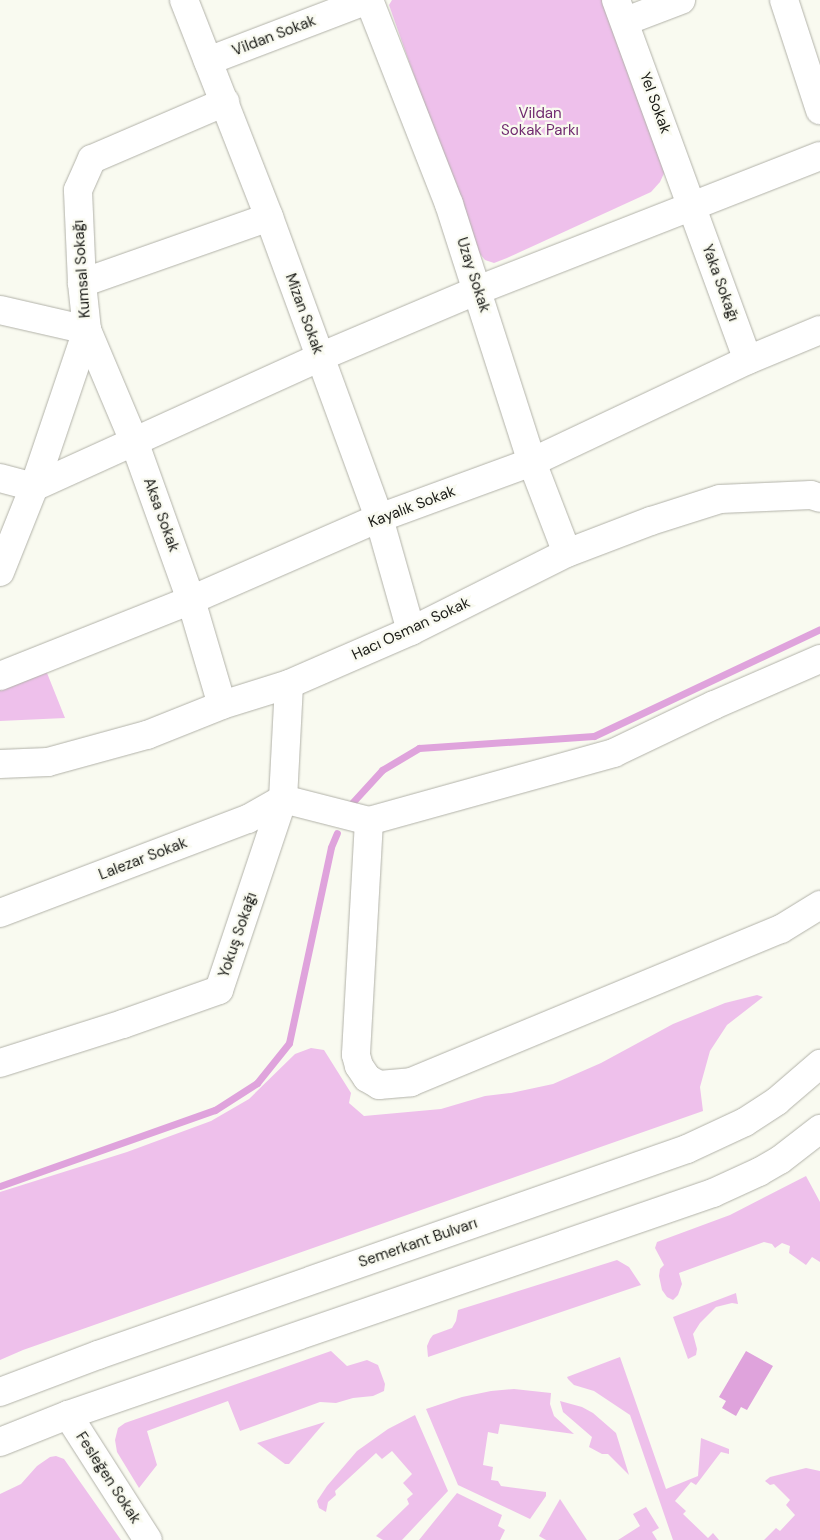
<!DOCTYPE html>
<meta charset="utf-8">
<style>
body{margin:0}
#map{position:relative;width:820px;height:1540px;overflow:hidden;background:#f9faf0;font-family:"DM Sans",sans-serif}
div>[style]{position:absolute}
[style*='--x']{left:calc(var(--x)*1px);top:calc(var(--y)*1px);width:calc(var(--w)*1px);rotate:calc(var(--a)*1deg)}
.green>*{inset:0;background:#eec0eb}
.water>*{inset:0;background:#dfa3dc}
.stream>*{height:7px;margin:-3.5px;padding:0 3.5px;transform-origin:3.5px;border-radius:3.5px;background:#dfa3dc}
.roads{filter:drop-shadow(0 0 1px #b2b2a9) drop-shadow(0 0 1px #b2b2a9)}
.minor>*{height:28px;margin:-14px;padding:0 14px;transform-origin:14px;border-radius:14px;background:#fff}
.primary>*{height:28px;margin:-14px;padding:0 14px;transform-origin:14px;border-radius:14px;background:#fff}
span{translate:-50% -50%;white-space:nowrap;text-align:center;line-height:1.15;-webkit-text-stroke:4.5px #f9faf0;paint-order:stroke}
.street-label{font-size:15px;color:#181915}
.park-label{font-size:15px;color:#702a6f}
</style>
<div id="map">
<div class="green">
<i style="clip-path:polygon(392px 0,606px 0,666px 169px,660px 182px,651px 192px,507px 258px,494px 263px,485px 260px,475px 248px,395px 22px,389px 5px)"></i>
<i style="clip-path:polygon(45px 668px,65px 718px,0 721px,0 687px)"></i>
<i style="clip-path:polygon(757px 995px,763px 997px,727px 1025px,710px 1051px,700px 1087px,703px 1111px,23px 1350px,0 1360px,0 1192px,127px 1152px,211px 1121px,249px 1099px,295px 1054px,311px 1048px,324px 1050px,351px 1093px,349px 1103px,364px 1116px,441px 1109px,485px 1096px,511px 1093px,553px 1084px,601px 1063px,673px 1024px,725px 1003px)"></i>
<i style="clip-path:polygon(806px 1176px,820px 1202px,820px 1262px,812px 1257px,806px 1265px,789px 1253px,790px 1246px,782px 1243px,775px 1248px,772px 1244px,764px 1242px,679px 1273px,682px 1284px,678px 1295px,673px 1300px,667px 1297px,662px 1290px,659px 1276px,660px 1269px,664px 1265px,655px 1248px,657px 1242px,730px 1215px)"></i>
<i style="clip-path:polygon(617px 1260px,629px 1267px,641px 1285px,428px 1357px,427px 1346px,430px 1339px,433px 1335px,452px 1328px,456px 1321px,458px 1310px)"></i>
<i style="clip-path:polygon(736px 1293px,738px 1304px,732px 1303px,716px 1307px,700px 1323px,693px 1334px,697px 1349px,696px 1355px,688px 1359px,673px 1317px)"></i>
<i style="clip-path:polygon(331px 1351px,347px 1366px,367px 1360px,378px 1365px,385px 1384px,384px 1391px,373px 1396px,353px 1398px,336px 1403px,320px 1402px,240px 1431px,228px 1401px,147px 1431px,157px 1465px,139px 1488px,117px 1452px,115px 1440px,118px 1428px,125px 1423px)"></i>
<i style="clip-path:polygon(620px 1357px,666px 1489px,698px 1476px,701px 1438px,729px 1449px,729px 1454px,721px 1452px,696px 1485px,691px 1482px,675px 1501px,686px 1511px,683px 1514px,708px 1538px,713px 1533px,719px 1540px,673px 1540px,630px 1415px,594px 1391px,574px 1385px,568px 1379px,567px 1377px)"></i>
<i style="clip-path:polygon(514px 1389px,551px 1393px,550px 1404px,554px 1416px,574px 1434px,500px 1424px,498px 1434px,488px 1432px,483px 1465px,493px 1467px,491px 1480px,498px 1481px,501px 1486px,546px 1492px,546px 1496px,530px 1519px,458px 1485px,426px 1409px,462px 1397px,491px 1391px)"></i>
<i style="clip-path:polygon(560px 1401px,582px 1407px,593px 1413px,616px 1433px,629px 1475px,608px 1454px,602px 1454px,589px 1447px,592px 1437px,563px 1412px)"></i>
<i style="clip-path:polygon(415px 1415px,448px 1491px,402px 1540px,383px 1540px,376px 1536px,409px 1504px,407px 1499px,413px 1494px,403px 1483px,412px 1474px,392px 1451px,382px 1459px,376px 1453px,335px 1491px,336px 1495px,328px 1502px,326px 1512px,319px 1508px,317px 1501px,327px 1486px,357px 1451px,388px 1429px)"></i>
<i style="clip-path:polygon(325px 1422px,289px 1464px,285px 1464px,257px 1443px)"></i>
<i style="clip-path:polygon(56px 1456px,64px 1459px,121px 1540px,0 1540px,0 1494px,21px 1484px,37px 1466px,50px 1457px)"></i>
<i style="clip-path:polygon(806px 1468px,820px 1471px,820px 1540px,764px 1540px,776px 1528px,780px 1531px,795px 1515px,786px 1505px,790px 1500px,774px 1484px,770px 1485px,765px 1481px,770px 1477px)"></i>
<i style="clip-path:polygon(457px 1493px,502px 1515px,498px 1526px,505px 1530px,500px 1540px,419px 1540px)"></i>
<i style="clip-path:polygon(560px 1499px,587px 1540px,546px 1540px,539px 1536px)"></i>
<i style="clip-path:polygon(646px 1507px,659px 1528px,652px 1532px,657px 1540px,618px 1540px,640px 1526px,633px 1514px)"></i>
</div>
<div class="water">
<i style="clip-path:polygon(746px 1351px,773px 1366px,747px 1410px,741px 1407px,736px 1416px,722px 1408px,726px 1401px,719px 1397px)"></i>
</div>
<div class="stream">
<i style="--x:351;--y:804;--w:46;--a:-47.6"></i>
<i style="--x:382;--y:770;--w:43;--a:-30.7"></i>
<i style="--x:419;--y:748;--w:175;--a:-3.9"></i>
<i style="--x:594;--y:736;--w:250;--a:-25.3"></i>
<i style="--x:0;--y:1186;--w:228;--a:-19.5"></i>
<i style="--x:215;--y:1110;--w:50;--a:-32.7"></i>
<i style="--x:257;--y:1083;--w:51;--a:-51.3"></i>
<i style="--x:289;--y:1043;--w:200;--a:-77.9"></i>
<i style="--x:331;--y:847;--w:15;--a:-67"></i>
</div>
<div class="roads">
<div class="minor">
<i style="--x:184;--y:0;--w:233;--a:68.6"></i>
<i style="--x:269;--y:217;--w:320;--a:69.9"></i>
<i style="--x:379;--y:518;--w:117;--a:74.2"></i>
<i style="--x:369;--y:0;--w:219;--a:68.6"></i>
<i style="--x:449;--y:204;--w:271;--a:72.2"></i>
<i style="--x:532;--y:462;--w:97;--a:69"></i>
<i style="--x:616;--y:0;--w:383;--a:69.9"></i>
<i style="--x:784;--y:0;--w:116;--a:71.9"></i>
<i style="--x:626;--y:21;--w:59;--a:-20.9"></i>
<i style="--x:208;--y:61;--w:171;--a:-20.9"></i>
<i style="--x:82;--y:283;--w:198;--a:-19.4"></i>
<i style="--x:0;--y:310;--w:89;--a:12.9"></i>
<i style="--x:87;--y:330;--w:121;--a:67.1"></i>
<i style="--x:134;--y:441;--w:169;--a:70.3"></i>
<i style="--x:191;--y:600;--w:109;--a:73.6"></i>
<i style="--x:0;--y:478;--w:35;--a:15"></i>
<i style="--x:34;--y:487;--w:314;--a:-24.4"></i>
<i style="--x:320;--y:357;--w:172;--a:-23"></i>
<i style="--x:478;--y:290;--w:367;--a:-21.4"></i>
<i style="--x:0;--y:572;--w:92;--a:-68.2"></i>
<i style="--x:34;--y:487;--w:166;--a:-71.3"></i>
<i style="--x:87;--y:330;--w:47;--a:-96.1"></i>
<i style="--x:82;--y:283;--w:93;--a:-92.5"></i>
<i style="--x:78;--y:190;--w:34;--a:-66"></i>
<i style="--x:92;--y:159;--w:145;--a:-23.2"></i>
<i style="--x:820;--y:659;--w:116;--a:156.5"></i>
<i style="--x:714;--y:705;--w:111;--a:154.4"></i>
<i style="--x:614;--y:753;--w:254;--a:164.5"></i>
<i style="--x:369;--y:821;--w:234;--a:93.2"></i>
<i style="--x:356;--y:1055;--w:11;--a:75"></i>
<i style="--x:359;--y:1066;--w:14;--a:56"></i>
<i style="--x:367;--y:1078;--w:14;--a:30"></i>
<i style="--x:379;--y:1085;--w:32;--a:-5"></i>
<i style="--x:411;--y:1082;--w:400;--a:-22.5"></i>
<i style="--x:781;--y:929;--w:46;--a:-31.6"></i>
<i style="--x:0;--y:676;--w:206;--a:-21.7"></i>
<i style="--x:191;--y:600;--w:205;--a:-23.6"></i>
<i style="--x:379;--y:518;--w:163;--a:-20.1"></i>
<i style="--x:532;--y:462;--w:239;--a:-25.3"></i>
<i style="--x:748;--y:360;--w:78;--a:-22.6"></i>
<i style="--x:0;--y:764;--w:48;--a:-2.4"></i>
<i style="--x:48;--y:762;--w:103;--a:-15.3"></i>
<i style="--x:147;--y:735;--w:81;--a:-21.8"></i>
<i style="--x:222;--y:705;--w:70;--a:-17.4"></i>
<i style="--x:289;--y:684;--w:133;--a:-23.5"></i>
<i style="--x:411;--y:631;--w:174;--a:-26.6"></i>
<i style="--x:567;--y:553;--w:90;--a:-20.9"></i>
<i style="--x:651;--y:521;--w:72;--a:-17.7"></i>
<i style="--x:720;--y:499;--w:91;--a:-2.5"></i>
<i style="--x:811;--y:495;--w:9;--a:18"></i>
<i style="--x:0;--y:913;--w:265;--a:-20.8"></i>
<i style="--x:248;--y:819;--w:40;--a:-29.7"></i>
<i style="--x:283;--y:799;--w:89;--a:14.3"></i>
<i style="--x:0;--y:1063;--w:129;--a:-17.6"></i>
<i style="--x:123;--y:1024;--w:102;--a:-19.5"></i>
<i style="--x:219;--y:990;--w:201;--a:-71.5"></i>
<i style="--x:283;--y:799;--w:115;--a:-87"></i>
<i style="--x:68;--y:1415;--w:148;--a:57.4"></i>
</div>
<div class="primary">
<i style="--x:0;--y:1392;--w:105;--a:-20.7"></i>
<i style="--x:98;--y:1355;--w:624;--a:-19.28"></i>
<i style="--x:687;--y:1149;--w:64;--a:-25"></i>
<i style="--x:745;--y:1122;--w:38;--a:-33"></i>
<i style="--x:777;--y:1101;--w:57;--a:-40.7"></i>
<i style="--x:0;--y:1442;--w:73;--a:-21.7"></i>
<i style="--x:68;--y:1415;--w:682;--a:-18.99"></i>
<i style="--x:713;--y:1193;--w:51;--a:-24.5"></i>
<i style="--x:759;--y:1172;--w:24;--a:-30"></i>
<i style="--x:780;--y:1160;--w:51;--a:-37.8"></i>
</div>
</div>
<div class="street-label">
<span style="left:274px;top:36px;rotate:-21deg">Vildan Sokak</span>
<span style="left:655px;top:103px;rotate:70deg">Yel Sokak</span>
<span style="left:82px;top:269px;rotate:-94deg">Kumsal Sokağı</span>
<span style="left:473px;top:275px;rotate:72deg">Uzay Sokak</span>
<span style="left:720px;top:283px;rotate:70deg">Yaka Sokağı</span>
<span style="left:304px;top:314px;rotate:70deg">Mizan Sokak</span>
<span style="left:412px;top:507px;rotate:-21deg">Kayalık Sokak</span>
<span style="left:161px;top:515px;rotate:70deg">Aksa Sokak</span>
<span style="left:411px;top:629px;rotate:-25deg">Hacı Osman Sokak</span>
<span style="left:143px;top:859px;rotate:-21deg">Lalezar Sokak</span>
<span style="left:238px;top:935px;rotate:-71deg">Yokuş Sokağı</span>
<span style="left:418px;top:1243px;rotate:-19deg">Semerkant Bulvarı</span>
<span style="left:108px;top:1478px;rotate:57deg">Fesleğen Sokak</span>
</div>
<div class="park-label">
<span style="left:540px;top:122px">Vildan<br>Sokak Parkı</span>
</div>
</div>
